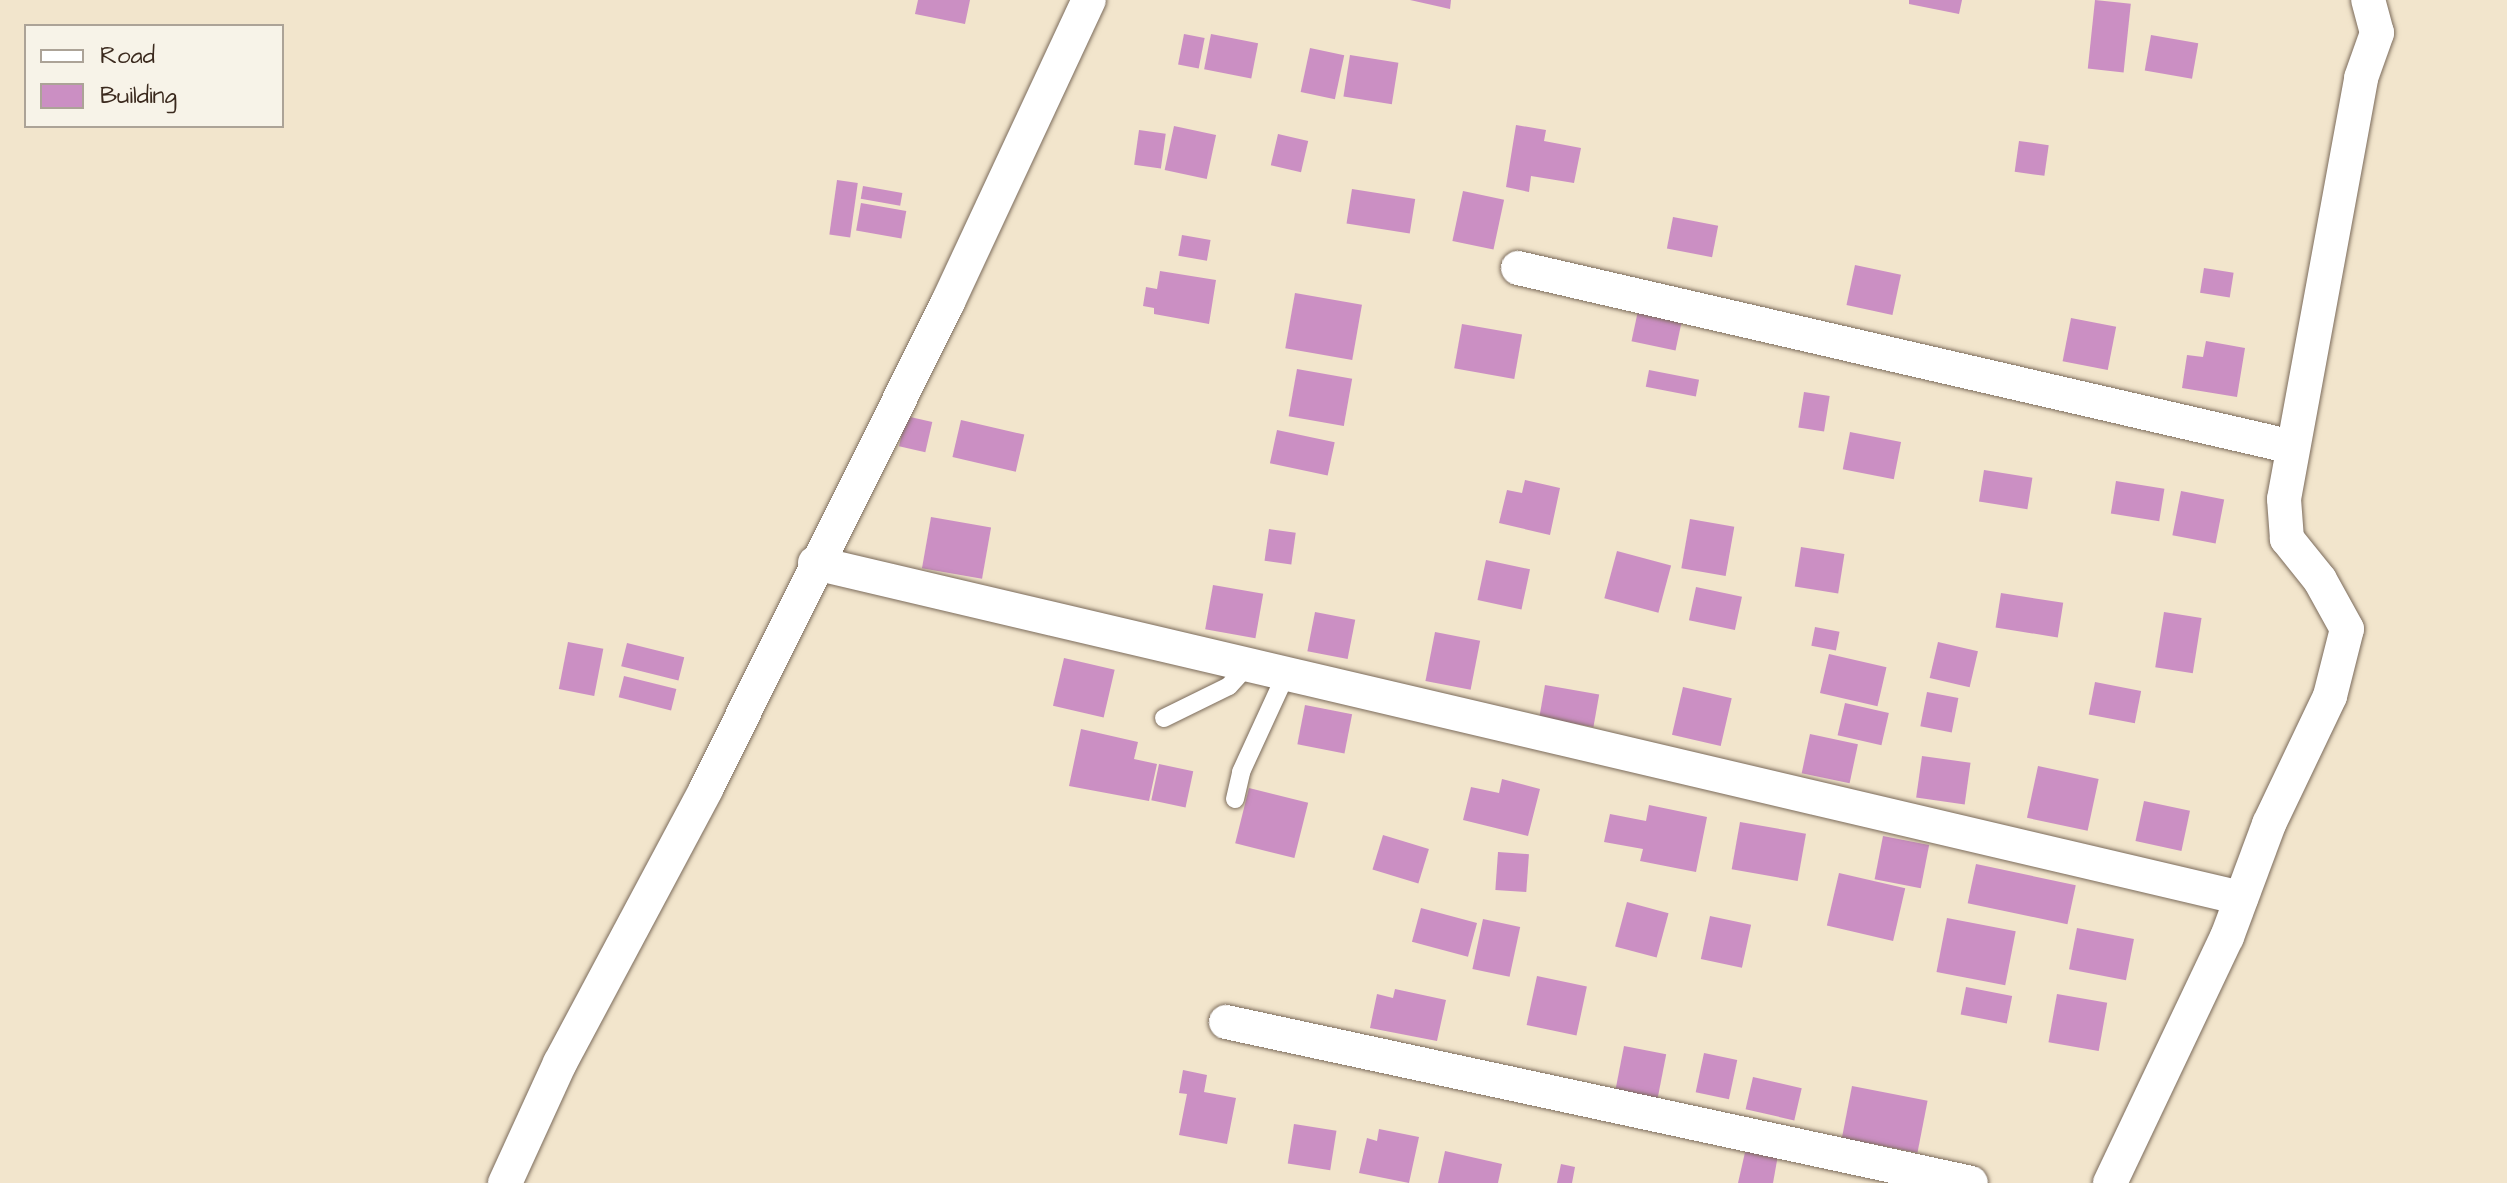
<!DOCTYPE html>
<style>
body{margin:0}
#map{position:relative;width:2507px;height:1183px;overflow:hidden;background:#f2e5cc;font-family:"Architects Daughter",sans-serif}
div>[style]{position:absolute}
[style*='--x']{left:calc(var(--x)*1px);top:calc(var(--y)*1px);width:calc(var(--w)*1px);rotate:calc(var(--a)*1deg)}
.building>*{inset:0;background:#cb8fc3;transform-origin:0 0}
.roads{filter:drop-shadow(0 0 2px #7b6b5b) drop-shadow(0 0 2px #7b6b5b)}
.lane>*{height:18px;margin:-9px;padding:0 9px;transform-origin:9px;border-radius:9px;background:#fff}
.street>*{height:34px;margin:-17px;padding:0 17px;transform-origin:17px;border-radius:17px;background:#fff}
span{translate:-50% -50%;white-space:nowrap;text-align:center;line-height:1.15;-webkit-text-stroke:7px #f7f3e8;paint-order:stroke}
.legend{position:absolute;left:24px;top:24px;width:260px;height:104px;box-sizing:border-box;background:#f7f3e8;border:2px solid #aca397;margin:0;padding:10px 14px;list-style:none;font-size:24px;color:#3b2a1e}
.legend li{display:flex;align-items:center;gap:16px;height:40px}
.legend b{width:40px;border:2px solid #aca397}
</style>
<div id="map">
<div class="building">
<i style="clip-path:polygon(918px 0,970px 0,965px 24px,915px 14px)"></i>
<i style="clip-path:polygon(1410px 0,1451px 0,1450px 9px)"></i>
<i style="clip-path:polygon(1909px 0,1962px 0,1959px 14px,1909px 4px)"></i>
<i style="left:2095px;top:0;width:36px;height:69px;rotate:6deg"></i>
<i style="left:1184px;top:34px;width:21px;height:31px;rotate:11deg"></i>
<i style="left:1211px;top:34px;width:48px;height:36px;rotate:11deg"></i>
<i style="left:2151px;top:35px;width:48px;height:36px;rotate:10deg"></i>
<i style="left:1310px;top:48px;width:35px;height:45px;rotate:12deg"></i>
<i style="left:1350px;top:55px;width:49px;height:42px;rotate:9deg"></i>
<i style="clip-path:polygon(1516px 125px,1546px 130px,1544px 141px,1581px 148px,1574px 183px,1531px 176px,1529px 192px,1506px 187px)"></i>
<i style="left:1174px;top:126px;width:43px;height:45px;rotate:12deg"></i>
<i style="left:1139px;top:130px;width:27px;height:35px;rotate:8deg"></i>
<i style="left:1278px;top:134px;width:31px;height:32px;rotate:13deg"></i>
<i style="left:2019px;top:141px;width:30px;height:31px;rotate:8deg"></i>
<i style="left:837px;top:180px;width:21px;height:55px;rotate:8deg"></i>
<i style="left:863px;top:186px;width:40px;height:13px;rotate:10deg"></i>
<i style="left:1352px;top:189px;width:64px;height:35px;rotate:9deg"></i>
<i style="left:1463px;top:191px;width:42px;height:51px;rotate:12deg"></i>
<i style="left:861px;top:203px;width:46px;height:28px;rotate:10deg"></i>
<i style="left:1673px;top:217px;width:46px;height:32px;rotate:11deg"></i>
<i style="left:1182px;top:235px;width:29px;height:21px;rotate:10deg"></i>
<i style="left:1855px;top:265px;width:47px;height:41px;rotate:12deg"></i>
<i style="left:2204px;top:268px;width:30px;height:25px;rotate:9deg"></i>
<i style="clip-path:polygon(1160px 271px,1216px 280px,1209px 324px,1154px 314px,1154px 308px,1143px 306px,1146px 287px,1157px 289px)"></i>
<i style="left:1295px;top:293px;width:68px;height:56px;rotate:10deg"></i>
<i style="left:1639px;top:306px;width:45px;height:36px;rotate:12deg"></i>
<i style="left:2071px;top:318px;width:46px;height:44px;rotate:11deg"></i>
<i style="left:1462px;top:324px;width:61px;height:45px;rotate:10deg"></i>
<i style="clip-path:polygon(2206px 341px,2245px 348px,2237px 397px,2182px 388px,2187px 355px,2203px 357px)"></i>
<i style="left:1297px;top:369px;width:56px;height:48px;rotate:10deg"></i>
<i style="left:1649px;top:370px;width:51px;height:17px;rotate:11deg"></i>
<i style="left:1804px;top:392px;width:26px;height:36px;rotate:9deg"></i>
<i style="left:906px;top:416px;width:27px;height:31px;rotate:13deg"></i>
<i style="left:961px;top:420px;width:65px;height:38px;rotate:13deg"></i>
<i style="left:1277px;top:430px;width:59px;height:34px;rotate:12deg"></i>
<i style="left:1850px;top:432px;width:52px;height:38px;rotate:11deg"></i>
<i style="left:1984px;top:470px;width:49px;height:32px;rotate:9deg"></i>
<i style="clip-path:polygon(1525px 480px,1560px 488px,1550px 535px,1499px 523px,1507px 490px,1522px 493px)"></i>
<i style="left:2116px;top:481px;width:49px;height:33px;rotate:9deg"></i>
<i style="left:2181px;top:491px;width:44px;height:45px;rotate:11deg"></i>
<i style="left:931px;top:517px;width:61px;height:52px;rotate:10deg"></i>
<i style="left:1690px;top:519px;width:45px;height:50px;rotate:10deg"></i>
<i style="left:1269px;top:529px;width:27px;height:32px;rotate:8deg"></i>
<i style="left:1801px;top:547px;width:44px;height:40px;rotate:9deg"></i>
<i style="left:1617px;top:551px;width:56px;height:49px;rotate:15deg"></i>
<i style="left:1486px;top:560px;width:45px;height:41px;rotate:12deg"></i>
<i style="left:1213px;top:585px;width:51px;height:45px;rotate:10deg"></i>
<i style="left:1696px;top:587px;width:47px;height:34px;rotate:12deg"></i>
<i style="left:2001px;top:593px;width:63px;height:35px;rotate:9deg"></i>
<i style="left:1315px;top:612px;width:41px;height:40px;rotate:11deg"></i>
<i style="left:2164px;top:612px;width:38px;height:56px;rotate:9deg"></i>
<i style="left:1815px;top:627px;width:25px;height:19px;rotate:11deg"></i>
<i style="left:1435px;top:632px;width:46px;height:50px;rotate:11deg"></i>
<i style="left:568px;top:642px;width:36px;height:48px;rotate:11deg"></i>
<i style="left:1938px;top:642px;width:41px;height:37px;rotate:13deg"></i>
<i style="left:627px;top:643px;width:59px;height:24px;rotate:14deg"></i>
<i style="left:1829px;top:654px;width:59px;height:40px;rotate:13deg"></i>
<i style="left:1064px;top:658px;width:52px;height:49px;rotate:13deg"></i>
<i style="left:624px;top:676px;width:54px;height:22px;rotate:14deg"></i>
<i style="left:2095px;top:682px;width:47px;height:33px;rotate:11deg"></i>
<i style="left:1545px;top:685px;width:55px;height:33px;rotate:10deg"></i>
<i style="left:1683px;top:687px;width:50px;height:49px;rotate:13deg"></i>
<i style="left:1927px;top:692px;width:32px;height:35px;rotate:11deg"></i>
<i style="left:1845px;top:703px;width:45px;height:33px;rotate:13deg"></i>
<i style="left:1305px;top:705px;width:48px;height:40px;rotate:11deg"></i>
<i style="clip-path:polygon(1081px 729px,1138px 742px,1134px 759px,1157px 764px,1149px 801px,1069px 786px)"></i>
<i style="left:1810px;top:734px;width:49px;height:40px;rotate:12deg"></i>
<i style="left:1922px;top:756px;width:49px;height:42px;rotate:8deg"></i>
<i style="left:1159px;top:764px;width:35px;height:37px;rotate:12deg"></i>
<i style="left:2038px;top:766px;width:62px;height:53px;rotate:12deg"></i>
<i style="clip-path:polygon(1502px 779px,1540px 789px,1528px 836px,1463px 820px,1471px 787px,1499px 793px)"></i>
<i style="left:1249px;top:788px;width:61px;height:57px;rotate:14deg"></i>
<i style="left:2144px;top:801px;width:47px;height:41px;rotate:12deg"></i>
<i style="clip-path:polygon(1649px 805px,1707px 817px,1696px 872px,1640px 861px,1643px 849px,1604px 842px,1610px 814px,1646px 821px)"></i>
<i style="left:1740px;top:822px;width:67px;height:48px;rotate:10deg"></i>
<i style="left:1383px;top:835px;width:48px;height:36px;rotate:17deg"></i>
<i style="left:1883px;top:836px;width:47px;height:44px;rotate:11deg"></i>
<i style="left:1498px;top:852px;width:31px;height:38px;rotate:4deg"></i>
<i style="left:1976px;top:864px;width:102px;height:40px;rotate:12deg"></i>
<i style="left:1839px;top:873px;width:68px;height:54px;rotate:13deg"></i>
<i style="left:1627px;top:902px;width:43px;height:46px;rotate:15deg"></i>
<i style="left:1421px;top:908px;width:58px;height:35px;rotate:15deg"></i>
<i style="left:1710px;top:916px;width:42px;height:44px;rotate:12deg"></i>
<i style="left:1947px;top:918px;width:70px;height:55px;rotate:11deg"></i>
<i style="left:1483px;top:919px;width:38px;height:51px;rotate:12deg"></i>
<i style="left:2077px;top:928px;width:58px;height:42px;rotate:11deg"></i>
<i style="left:1537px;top:976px;width:51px;height:50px;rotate:12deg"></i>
<i style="left:1966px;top:987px;width:47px;height:28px;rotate:11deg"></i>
<i style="clip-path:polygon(1395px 989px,1446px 1000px,1437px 1041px,1370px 1028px,1377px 994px,1393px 998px)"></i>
<i style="left:2057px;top:994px;width:51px;height:49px;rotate:10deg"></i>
<i style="left:1624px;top:1046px;width:43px;height:51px;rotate:11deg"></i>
<i style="left:1704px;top:1053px;width:34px;height:40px;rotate:12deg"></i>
<i style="clip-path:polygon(1183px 1070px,1207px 1075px,1204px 1092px,1236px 1098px,1227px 1144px,1179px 1135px,1187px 1094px,1179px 1093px)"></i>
<i style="left:1753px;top:1077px;width:50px;height:33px;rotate:13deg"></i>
<i style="left:1852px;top:1086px;width:77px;height:53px;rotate:11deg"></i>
<i style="left:1294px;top:1124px;width:43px;height:40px;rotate:9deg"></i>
<i style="clip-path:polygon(1379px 1129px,1419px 1137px,1409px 1183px,1359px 1173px,1367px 1138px,1377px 1141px)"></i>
<i style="clip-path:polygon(1746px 1148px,1778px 1155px,1773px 1183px,1738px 1183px)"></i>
<i style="clip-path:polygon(1445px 1151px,1502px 1164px,1498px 1183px,1438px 1183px)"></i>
<i style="clip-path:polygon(1561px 1164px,1575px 1167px,1572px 1183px,1557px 1183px)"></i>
</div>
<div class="roads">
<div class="lane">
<i style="--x:1164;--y:718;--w:72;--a:-26.2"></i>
<i style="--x:1229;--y:686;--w:28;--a:-48"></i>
<i style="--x:1235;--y:799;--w:28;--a:-77"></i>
<i style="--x:1241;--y:772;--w:108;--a:-65.3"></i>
</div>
<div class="street">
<i style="--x:1518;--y:268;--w:795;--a:13.01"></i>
<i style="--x:815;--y:563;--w:1465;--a:13.22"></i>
<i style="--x:1226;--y:1022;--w:762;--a:12.19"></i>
<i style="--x:505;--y:1183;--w:132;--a:-65.4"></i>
<i style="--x:560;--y:1063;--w:310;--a:-61.9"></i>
<i style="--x:706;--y:789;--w:544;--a:-63.58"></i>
<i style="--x:948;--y:302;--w:333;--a:-65"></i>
<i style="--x:2110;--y:1183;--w:272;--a:-64.6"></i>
<i style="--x:2227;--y:937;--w:121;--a:-69.6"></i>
<i style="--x:2269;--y:824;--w:142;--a:-64.5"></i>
<i style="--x:2330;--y:696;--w:69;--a:-75.8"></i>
<i style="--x:2347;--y:629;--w:56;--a:-118.9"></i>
<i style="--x:2320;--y:580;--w:53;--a:-128.8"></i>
<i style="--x:2287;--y:539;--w:40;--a:-94.3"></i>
<i style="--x:2284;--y:499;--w:428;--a:-79.6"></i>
<i style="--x:2361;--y:78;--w:48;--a:-70.4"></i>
<i style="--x:2377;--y:33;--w:34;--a:-105"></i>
</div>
</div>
<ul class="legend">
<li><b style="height:10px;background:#fff"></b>Road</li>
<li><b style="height:22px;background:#cb8fc3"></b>Building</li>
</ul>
</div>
